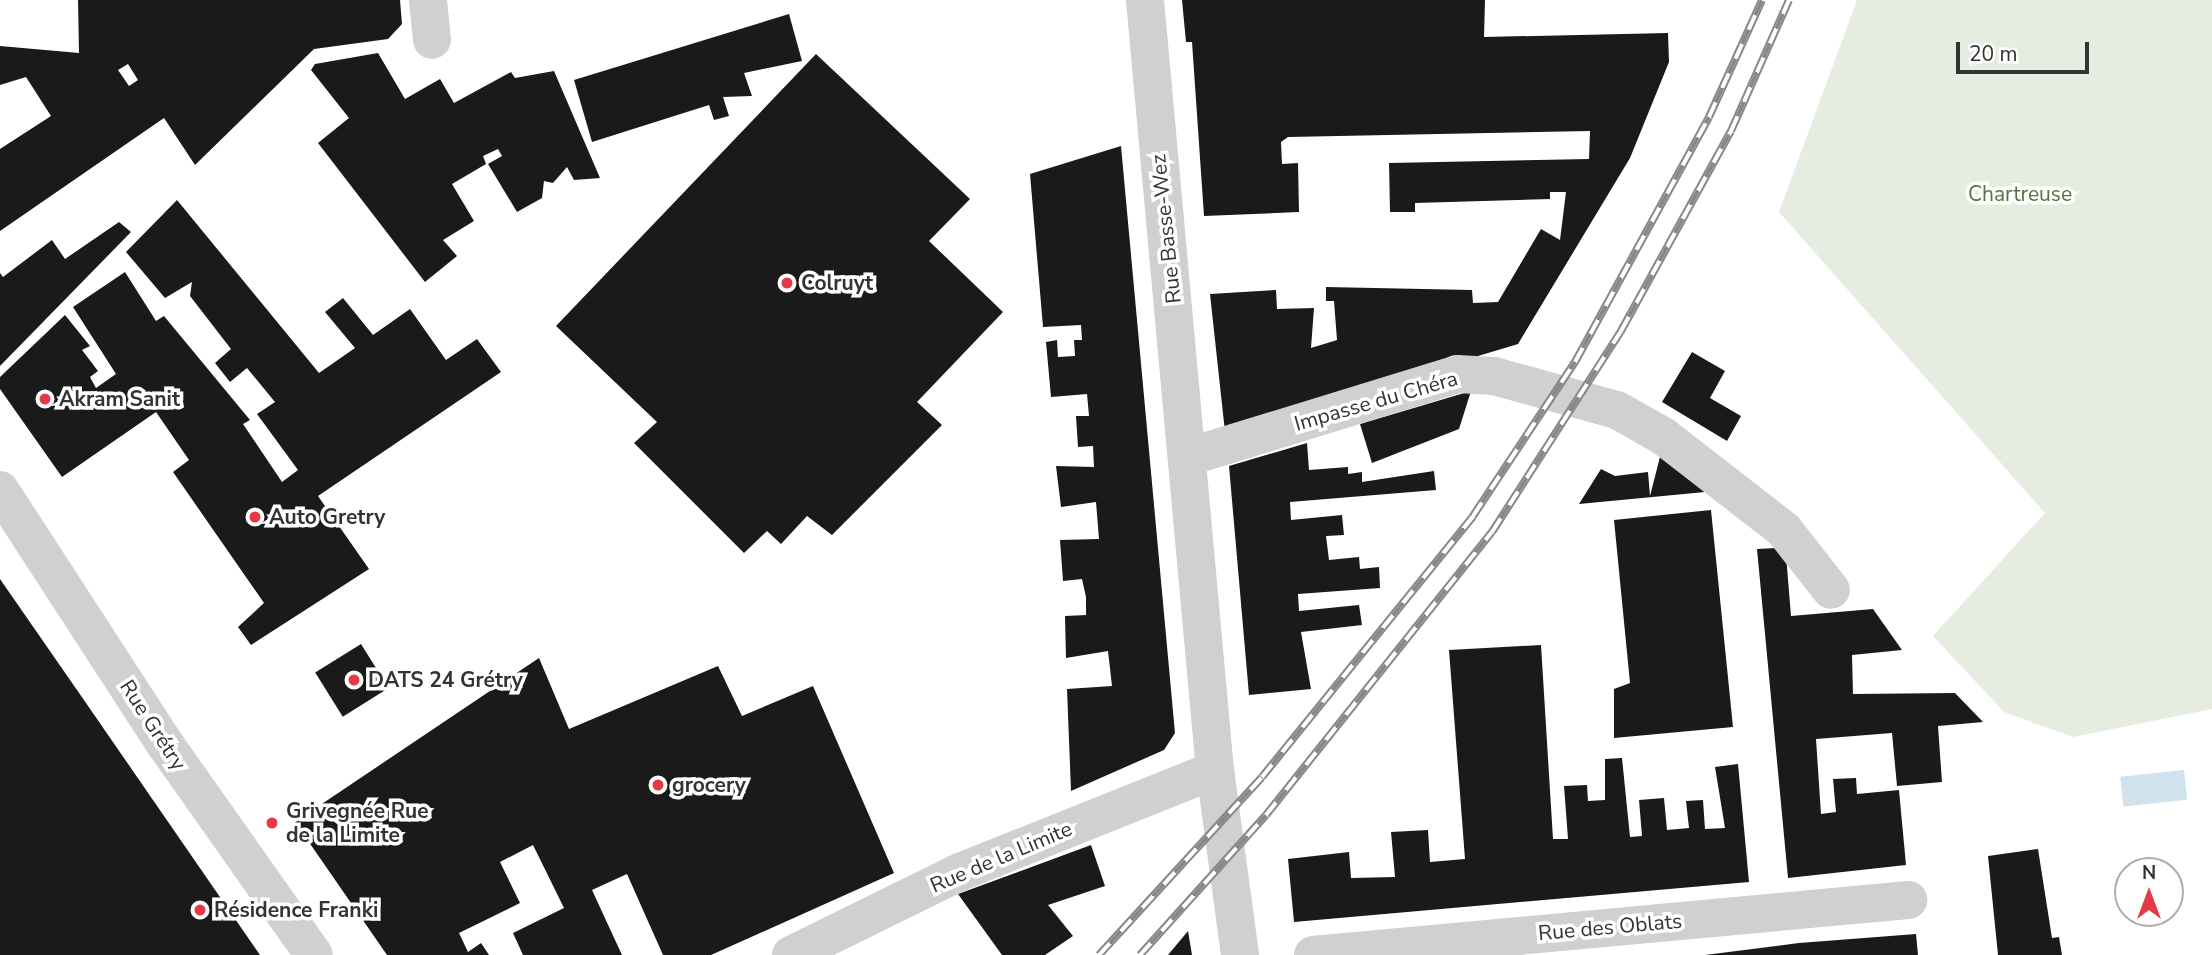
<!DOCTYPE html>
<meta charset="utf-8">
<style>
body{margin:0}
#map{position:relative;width:2212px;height:955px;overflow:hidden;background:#fff;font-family:"Nunito Sans",sans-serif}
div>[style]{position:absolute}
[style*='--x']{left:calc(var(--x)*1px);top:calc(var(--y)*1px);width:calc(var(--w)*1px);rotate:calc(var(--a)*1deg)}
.green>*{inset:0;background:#e6ecdf}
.water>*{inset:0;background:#cfe2ee;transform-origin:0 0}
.building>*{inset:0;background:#1a1a1a;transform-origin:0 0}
.minor>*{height:38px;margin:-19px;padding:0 19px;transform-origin:19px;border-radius:19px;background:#d0d0d0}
.rail>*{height:8px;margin-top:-4px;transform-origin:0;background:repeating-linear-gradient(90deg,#fff 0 16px,#888 0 32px);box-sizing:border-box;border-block:2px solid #888}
.dots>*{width:19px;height:19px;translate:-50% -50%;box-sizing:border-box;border:4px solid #fff;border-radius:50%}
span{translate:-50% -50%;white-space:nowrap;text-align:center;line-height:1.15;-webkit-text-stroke:7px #fff;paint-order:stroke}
.park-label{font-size:21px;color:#56703f}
.street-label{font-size:21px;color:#333}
.poi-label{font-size:21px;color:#333;font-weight:700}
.left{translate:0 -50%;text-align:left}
.north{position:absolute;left:2114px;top:857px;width:70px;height:70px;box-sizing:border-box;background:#fff;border:2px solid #adadad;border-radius:50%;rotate:0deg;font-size:19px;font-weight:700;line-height:28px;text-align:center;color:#333}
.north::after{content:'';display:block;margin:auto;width:24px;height:32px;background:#e63946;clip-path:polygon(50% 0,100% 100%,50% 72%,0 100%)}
.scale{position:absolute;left:1956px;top:42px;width:133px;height:32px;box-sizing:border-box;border:4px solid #333;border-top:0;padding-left:9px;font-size:21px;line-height:24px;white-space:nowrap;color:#333;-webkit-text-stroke:5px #fff;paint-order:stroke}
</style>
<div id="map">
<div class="green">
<i style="clip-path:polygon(1857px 0,2212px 0,2212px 709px,2073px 737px,2004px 712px,1933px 636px,2045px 513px,1779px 212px)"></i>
</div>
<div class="water">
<i style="left:2184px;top:770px;width:30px;height:64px;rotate:84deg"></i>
</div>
<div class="building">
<i style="clip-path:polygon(evenodd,78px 0,400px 0,402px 24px,388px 39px,314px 49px,195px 165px,164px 118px,0 231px,0 149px,51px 116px,26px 77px,0 85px,0 46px,79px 53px,78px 0,128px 64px,138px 80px,129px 86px,118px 70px,128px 64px)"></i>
<i style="clip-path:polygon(1182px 0,1485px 0,1484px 37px,1668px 33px,1669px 62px,1630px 158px,1518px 344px,1225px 432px,1210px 294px,1276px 290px,1277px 309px,1314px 308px,1311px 348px,1337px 340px,1334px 301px,1326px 301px,1326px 287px,1472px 290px,1473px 303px,1498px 302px,1541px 229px,1560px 240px,1566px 192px,1550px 192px,1550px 199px,1415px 203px,1415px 212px,1390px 212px,1389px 163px,1589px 159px,1590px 131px,1288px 137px,1281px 142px,1282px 164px,1298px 163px,1299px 212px,1204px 216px,1192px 42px,1186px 42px)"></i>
<i style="clip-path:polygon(789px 14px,802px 61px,744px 73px,752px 96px,723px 97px,729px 116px,714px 120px,709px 105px,592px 142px,574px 80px)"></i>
<i style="clip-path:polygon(378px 53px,405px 99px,440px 79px,454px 103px,511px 72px,515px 78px,554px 71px,600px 178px,574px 180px,567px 167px,553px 183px,544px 181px,542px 198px,517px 212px,488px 164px,502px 156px,498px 149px,483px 156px,486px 164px,452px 184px,474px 221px,443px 240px,457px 256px,425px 282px,318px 143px,349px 118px,311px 70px,315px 64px)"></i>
<i style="clip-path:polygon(816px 54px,970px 199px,929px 241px,1003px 312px,917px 402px,942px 425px,832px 535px,807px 516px,781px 544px,767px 531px,744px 553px,634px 443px,657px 422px,556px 326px)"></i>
<i style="clip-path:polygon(1121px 146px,1175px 733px,1164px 750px,1071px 791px,1067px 689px,1112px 686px,1108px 651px,1066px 658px,1065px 616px,1086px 615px,1086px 597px,1082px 579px,1063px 581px,1060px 540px,1099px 539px,1096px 502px,1061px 507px,1056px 466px,1094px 467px,1093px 446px,1078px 447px,1076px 416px,1089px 416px,1087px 394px,1051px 397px,1046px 342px,1057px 340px,1058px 357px,1075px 356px,1074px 340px,1082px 340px,1081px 325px,1043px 327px,1030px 174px)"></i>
<i style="clip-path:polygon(177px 200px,319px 373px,355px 348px,325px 312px,343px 298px,373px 335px,410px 309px,446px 360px,477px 339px,501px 372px,318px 496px,369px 569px,251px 645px,238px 627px,264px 603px,173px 472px,189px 460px,156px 412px,62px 477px,0 389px,0 377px,65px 315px,90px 346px,82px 350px,98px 371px,90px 377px,96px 388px,116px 374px,73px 307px,125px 272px,156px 321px,164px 316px,250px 420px,243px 424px,282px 482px,298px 470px,257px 414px,275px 402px,247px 368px,230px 382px,215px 363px,231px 349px,190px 296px,192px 282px,165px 298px,126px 252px)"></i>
<i style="clip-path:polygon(119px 222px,131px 232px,0 366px,0 273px,3px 277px,52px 240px,65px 259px)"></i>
<i style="clip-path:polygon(1692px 352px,1725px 371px,1710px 398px,1741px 416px,1727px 441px,1662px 402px)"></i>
<i style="clip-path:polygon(1471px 391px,1459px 429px,1372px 463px,1360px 424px)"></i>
<i style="clip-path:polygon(1307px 443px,1309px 470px,1348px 467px,1348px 474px,1362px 472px,1362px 482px,1434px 471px,1436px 490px,1290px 502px,1291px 520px,1342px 515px,1344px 535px,1326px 536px,1329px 560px,1359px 557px,1360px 569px,1379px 567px,1380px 588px,1298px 594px,1299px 611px,1359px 605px,1362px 625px,1301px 632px,1311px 689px,1249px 695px,1229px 466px)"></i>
<i style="clip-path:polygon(1662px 449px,1705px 492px,1579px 504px,1601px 469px,1615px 476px,1648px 472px,1650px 496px)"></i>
<i style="clip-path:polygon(1711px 510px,1733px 727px,1614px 738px,1614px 689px,1630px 683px,1614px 520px)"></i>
<i style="clip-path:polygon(1777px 548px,1786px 555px,1791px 616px,1873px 609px,1902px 650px,1852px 655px,1853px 694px,1955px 693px,1983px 722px,1938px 726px,1942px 782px,1897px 786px,1892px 733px,1816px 739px,1821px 814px,1836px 812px,1833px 779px,1856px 778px,1857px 794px,1899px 790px,1906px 865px,1788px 878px,1757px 549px)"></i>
<i style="clip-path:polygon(0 579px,86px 703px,260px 955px,0 955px)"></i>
<i style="left:361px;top:644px;width:52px;height:54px;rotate:58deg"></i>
<i style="clip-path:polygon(1541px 645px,1553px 839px,1568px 839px,1564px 786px,1587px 785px,1588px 801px,1605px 800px,1605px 759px,1622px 758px,1630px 837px,1642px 836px,1639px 800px,1664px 798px,1667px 830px,1689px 828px,1686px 801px,1703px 800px,1705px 829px,1725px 828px,1715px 767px,1738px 764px,1749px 882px,1294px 922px,1288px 859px,1349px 852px,1351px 878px,1395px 877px,1391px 832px,1428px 830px,1430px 862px,1465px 859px,1449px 650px)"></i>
<i style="clip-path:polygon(539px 658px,569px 729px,718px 666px,742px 716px,813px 686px,894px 873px,711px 955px,663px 955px,627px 874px,592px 890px,622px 955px,523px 955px,513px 933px,564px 908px,533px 845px,500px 862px,520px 903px,459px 933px,468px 952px,481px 943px,489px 955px,387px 955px,295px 822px)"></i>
<i style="clip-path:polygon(1091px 845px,1105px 886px,1048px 905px,1073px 936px,1045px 955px,1002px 955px,958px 894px)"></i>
<i style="clip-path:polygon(2038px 849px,2052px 938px,2059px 937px,2062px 955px,1998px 955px,1988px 856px)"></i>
<i style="clip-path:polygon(1188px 931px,1192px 955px,1168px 955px)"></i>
<i style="clip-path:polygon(1916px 934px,1918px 955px,1705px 955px,1799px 943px)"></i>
</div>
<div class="minor">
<i style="--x:428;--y:0;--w:40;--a:84.3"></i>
<i style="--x:1145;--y:0;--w:773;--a:84.81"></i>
<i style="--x:1215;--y:770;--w:187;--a:82.3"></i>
<i style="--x:1188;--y:457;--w:282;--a:-17.1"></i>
<i style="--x:1457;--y:374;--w:37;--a:3"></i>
<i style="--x:1494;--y:376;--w:128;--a:15.5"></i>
<i style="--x:1617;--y:410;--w:53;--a:29.5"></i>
<i style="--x:1663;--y:436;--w:153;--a:37.8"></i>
<i style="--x:1784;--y:530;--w:76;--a:51.9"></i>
<i style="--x:0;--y:490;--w:303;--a:57"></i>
<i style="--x:165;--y:744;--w:258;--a:54.8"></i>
<i style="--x:791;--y:955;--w:188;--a:-26.2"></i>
<i style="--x:960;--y:872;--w:275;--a:-21.8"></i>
<i style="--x:1313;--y:955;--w:598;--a:-5.28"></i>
</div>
<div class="rail">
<i style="--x:1099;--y:955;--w:241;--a:-47.5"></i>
<i style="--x:1262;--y:777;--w:336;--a:-51"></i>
<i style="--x:1473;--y:516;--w:185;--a:-56.5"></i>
<i style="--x:1575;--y:362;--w:279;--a:-61.3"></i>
<i style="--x:1709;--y:117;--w:128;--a:-65.6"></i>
<i style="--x:1140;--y:955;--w:188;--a:-48"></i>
<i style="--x:1266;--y:815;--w:362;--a:-51.4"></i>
<i style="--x:1492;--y:532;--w:239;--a:-57.3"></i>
<i style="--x:1621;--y:331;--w:228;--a:-61.2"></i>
<i style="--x:1731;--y:131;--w:143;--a:-66.1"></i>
</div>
<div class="dots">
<i style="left:787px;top:283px;background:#e63946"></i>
<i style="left:45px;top:399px;background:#e63946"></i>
<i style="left:255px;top:517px;background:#e63946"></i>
<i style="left:354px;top:680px;background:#e63946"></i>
<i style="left:658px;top:785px;background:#e63946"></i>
<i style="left:272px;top:823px;background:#e63946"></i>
<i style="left:200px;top:910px;background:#e63946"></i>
</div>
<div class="park-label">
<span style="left:2020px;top:194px">Chartreuse</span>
</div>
<div class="street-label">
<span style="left:1166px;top:229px;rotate:-96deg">Rue Basse-Wez</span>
<span style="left:1376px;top:401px;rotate:-16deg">Impasse du Chéra</span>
<span style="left:153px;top:725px;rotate:57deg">Rue Grétry</span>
<span style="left:1001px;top:857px;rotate:-23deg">Rue de la Limite</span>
<span style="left:1610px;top:927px;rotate:-5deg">Rue des Oblats</span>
</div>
<div class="poi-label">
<span class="left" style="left:801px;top:283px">Colruyt</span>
<span class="left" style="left:59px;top:399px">Akram Sanit</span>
<span class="left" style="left:269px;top:517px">Auto Gretry</span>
<span class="left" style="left:368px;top:680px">DATS 24 Grétry</span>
<span class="left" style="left:672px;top:785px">grocery</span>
<span class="left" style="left:286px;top:823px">Grivegnée Rue<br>de la Limite</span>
<span class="left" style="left:214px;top:910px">Résidence Franki</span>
</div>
<div class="north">N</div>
<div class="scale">20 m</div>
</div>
